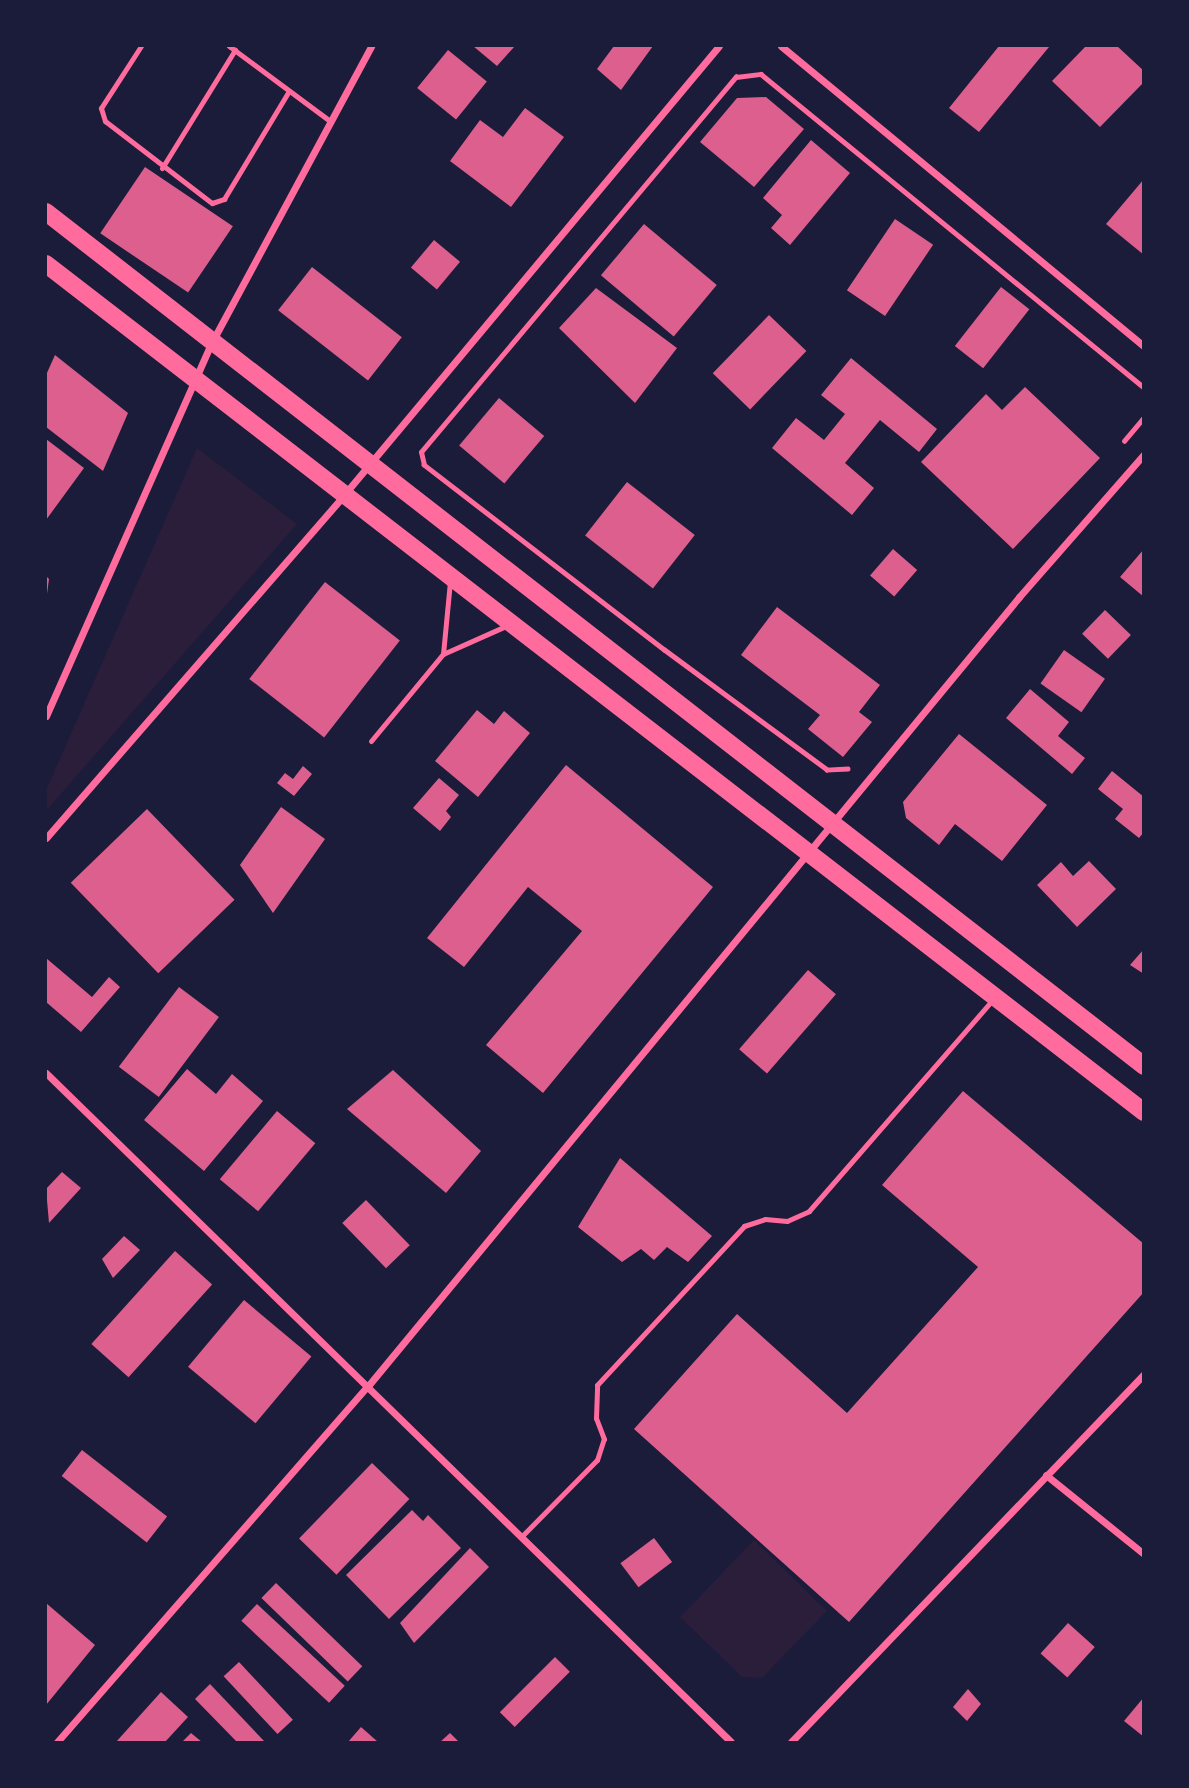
<!DOCTYPE html>
<style>
body{margin:0}
#map{position:relative;width:1189px;height:1788px;overflow:hidden;background:#1b1b3a;font-family:"IBM Plex Sans",sans-serif}
div>[style]{position:absolute}
[style*='--x']{left:calc(var(--x)*1px);top:calc(var(--y)*1px);width:calc(var(--w)*1px);rotate:calc(var(--a)*1deg)}
.green>*{inset:0;background:#2a1e3b}
.building>*{inset:0;background:#dd5f8e;transform-origin:0 0}
.path>*{height:4.5px;margin:-2.25px;padding:0 2.25px;transform-origin:2.25px;border-radius:2.25px;background:#ff6b9d}
.service>*{height:5px;margin:-2.5px;padding:0 2.5px;transform-origin:2.5px;border-radius:2.5px;background:#ff6b9d}
.minor>*{height:7px;margin:-3.5px;padding:0 3.5px;transform-origin:3.5px;border-radius:3.5px;background:#ff6b9d}
.primary>*{height:18px;margin:-9px;padding:0 9px;transform-origin:9px;border-radius:9px;background:#ff6b9d}
span{translate:-50% -50%;white-space:nowrap;text-align:center;line-height:1.15;-webkit-text-stroke:5px #1b1b3a;paint-order:stroke}
.frame{position:absolute;inset:0;border:47px solid #1b1b3a;pointer-events:none}
</style>
<div id="map">
<div class="green">
<i style="clip-path:polygon(197px 448px,297px 524px,46px 811px,46px 790px)"></i>
<i style="clip-path:polygon(754px 1540px,827px 1611px,762px 1678px,742px 1677px,680px 1617px)"></i>
</div>
<div class="building">
<i style="clip-path:polygon(473px 46px,515px 46px,497px 66px)"></i>
<i style="clip-path:polygon(614px 46px,653px 46px,621px 90px,597px 69px)"></i>
<i style="clip-path:polygon(999px 46px,1049px 47px,979px 132px,949px 108px)"></i>
<i style="clip-path:polygon(1086px 46px,1117px 46px,1144px 71px,1144px 82px,1100px 127px,1052px 81px)"></i>
<i style="left:448px;top:50px;width:50px;height:49px;rotate:39deg"></i>
<i style="clip-path:polygon(766px 97px,804px 129px,754px 187px,700px 142px,737px 98px)"></i>
<i style="clip-path:polygon(525px 108px,564px 137px,511px 207px,450px 161px,480px 120px,503px 137px)"></i>
<i style="clip-path:polygon(811px 140px,850px 173px,790px 245px,771px 228px,782px 215px,763px 198px)"></i>
<i style="left:145px;top:167px;width:106px;height:80px;rotate:34deg"></i>
<i style="clip-path:polygon(1144px 179px,1144px 255px,1106px 224px)"></i>
<i style="left:895px;top:219px;width:46px;height:86px;rotate:34deg"></i>
<i style="left:644px;top:224px;width:95px;height:67px;rotate:40deg"></i>
<i style="left:434px;top:240px;width:34px;height:36px;rotate:40deg"></i>
<i style="left:312px;top:267px;width:114px;height:55px;rotate:38deg"></i>
<i style="left:1001px;top:287px;width:36px;height:75px;rotate:38deg"></i>
<i style="clip-path:polygon(596px 288px,677px 348px,635px 403px,559px 328px)"></i>
<i style="left:769px;top:315px;width:52px;height:81px;rotate:44deg"></i>
<i style="clip-path:polygon(55px 355px,128px 413px,103px 471px,46px 427px,46px 375px)"></i>
<i style="clip-path:polygon(851px 358px,937px 429px,919px 452px,880px 420px,845px 463px,874px 488px,852px 515px,772px 448px,796px 418px,824px 440px,845px 414px,821px 395px)"></i>
<i style="clip-path:polygon(1025px 387px,1100px 458px,1013px 549px,921px 462px,986px 394px,1002px 410px)"></i>
<i style="left:499px;top:398px;width:59px;height:62px;rotate:40deg"></i>
<i style="clip-path:polygon(46px 439px,84px 468px,46px 520px)"></i>
<i style="left:627px;top:482px;width:86px;height:68px;rotate:38deg"></i>
<i style="left:893px;top:549px;width:32px;height:35px;rotate:41deg"></i>
<i style="clip-path:polygon(1144px 549px,1144px 597px,1120px 577px)"></i>
<i style="clip-path:polygon(46px 576px,49px 579px,47px 594px,46px 594px)"></i>
<i style="left:325px;top:582px;width:95px;height:123px;rotate:38deg"></i>
<i style="clip-path:polygon(777px 607px,880px 685px,859px 712px,872px 722px,843px 757px,808px 729px,820px 715px,741px 655px)"></i>
<i style="left:1105px;top:610px;width:36px;height:33px;rotate:44deg"></i>
<i style="left:1064px;top:650px;width:50px;height:41px;rotate:35deg"></i>
<i style="clip-path:polygon(1030px 689px,1069px 722px,1058px 736px,1085px 758px,1072px 774px,1006px 718px)"></i>
<i style="clip-path:polygon(477px 710px,494px 724px,504px 711px,530px 733px,478px 797px,435px 761px)"></i>
<i style="clip-path:polygon(959px 734px,1047px 805px,1002px 861px,955px 824px,939px 845px,906px 818px,903px 802px)"></i>
<i style="clip-path:polygon(566px 765px,713px 887px,543px 1093px,486px 1045px,582px 931px,528px 887px,464px 967px,427px 938px)"></i>
<i style="clip-path:polygon(303px 766px,312px 774px,294px 796px,277px 783px,285px 773px,293px 779px)"></i>
<i style="clip-path:polygon(1112px 771px,1144px 797px,1144px 832px,1139px 838px,1115px 819px,1123px 809px,1098px 789px)"></i>
<i style="clip-path:polygon(439px 778px,459px 795px,446px 811px,451px 817px,440px 831px,413px 808px)"></i>
<i style="clip-path:polygon(281px 807px,325px 839px,273px 913px,240px 865px)"></i>
<i style="left:147px;top:809px;width:126px;height:106px;rotate:46deg"></i>
<i style="clip-path:polygon(1089px 861px,1116px 889px,1077px 927px,1037px 885px,1061px 862px,1073px 876px)"></i>
<i style="clip-path:polygon(1144px 949px,1144px 974px,1130px 965px)"></i>
<i style="clip-path:polygon(46px 958px,92px 997px,109px 977px,120px 987px,81px 1032px,46px 1002px)"></i>
<i style="left:808px;top:970px;width:37px;height:105px;rotate:41deg"></i>
<i style="left:179px;top:987px;width:50px;height:100px;rotate:37deg"></i>
<i style="clip-path:polygon(187px 1069px,216px 1094px,232px 1074px,263px 1101px,204px 1171px,144px 1120px)"></i>
<i style="clip-path:polygon(393px 1070px,481px 1151px,446px 1193px,347px 1109px)"></i>
<i style="clip-path:polygon(963px 1091px,1144px 1244px,1144px 1292px,849px 1622px,634px 1429px,737px 1314px,847px 1413px,978px 1267px,882px 1185px)"></i>
<i style="left:277px;top:1111px;width:50px;height:89px;rotate:40deg"></i>
<i style="clip-path:polygon(620px 1158px,712px 1236px,688px 1262px,667px 1247px,654px 1260px,641px 1249px,622px 1262px,578px 1227px)"></i>
<i style="clip-path:polygon(62px 1172px,81px 1188px,49px 1223px,46px 1189px)"></i>
<i style="left:366px;top:1200px;width:63px;height:33px;rotate:46deg"></i>
<i style="clip-path:polygon(124px 1236px,140px 1250px,113px 1278px,102px 1259px)"></i>
<i style="left:175px;top:1251px;width:50px;height:125px;rotate:42deg"></i>
<i style="left:244px;top:1300px;width:88px;height:87px;rotate:40deg"></i>
<i style="left:82px;top:1450px;width:108px;height:33px;rotate:38deg"></i>
<i style="left:372px;top:1463px;width:52px;height:105px;rotate:44deg"></i>
<i style="clip-path:polygon(412px 1510px,423px 1521px,428px 1515px,461px 1548px,389px 1619px,346px 1575px)"></i>
<i style="left:654px;top:1538px;width:30px;height:42px;rotate:53deg"></i>
<i style="clip-path:polygon(470px 1548px,489px 1567px,414px 1643px,400px 1623px)"></i>
<i style="left:276px;top:1583px;width:120px;height:21px;rotate:44deg"></i>
<i style="clip-path:polygon(46px 1603px,95px 1645px,46px 1705px)"></i>
<i style="left:257px;top:1604px;width:120px;height:23px;rotate:43deg"></i>
<i style="left:1068px;top:1623px;width:36px;height:41px;rotate:42deg"></i>
<i style="left:555px;top:1657px;width:21px;height:78px;rotate:45deg"></i>
<i style="left:239px;top:1662px;width:79px;height:21px;rotate:47deg"></i>
<i style="clip-path:polygon(210px 1684px,264px 1741px,262px 1742px,237px 1742px,195px 1699px)"></i>
<i style="clip-path:polygon(968px 1689px,981px 1704px,967px 1721px,953px 1707px)"></i>
<i style="clip-path:polygon(161px 1692px,188px 1717px,165px 1742px,116px 1742px)"></i>
<i style="clip-path:polygon(1144px 1697px,1144px 1737px,1124px 1721px)"></i>
<i style="clip-path:polygon(361px 1727px,378px 1742px,348px 1742px)"></i>
<i style="clip-path:polygon(191px 1733px,202px 1742px,182px 1742px)"></i>
<i style="clip-path:polygon(450px 1733px,459px 1742px,440px 1742px)"></i>
</div>
<div class="path">
<i style="--x:1124;--y:441;--w:31;--a:-50"></i>
<i style="--x:848;--y:769;--w:21;--a:177"></i>
<i style="--x:827;--y:770;--w:202;--a:-143.6"></i>
<i style="--x:664;--y:650;--w:303;--a:-142.4"></i>
<i style="--x:424;--y:465;--w:13;--a:-103"></i>
<i style="--x:421;--y:452;--w:490;--a:-50"></i>
<i style="--x:736;--y:77;--w:25;--a:-7"></i>
<i style="--x:761;--y:74;--w:495;--a:39.3"></i>
</div>
<div class="service">
<i style="--x:141;--y:46;--w:74;--a:122.8"></i>
<i style="--x:101;--y:108;--w:14;--a:73"></i>
<i style="--x:105;--y:121;--w:135;--a:37.5"></i>
<i style="--x:212;--y:203;--w:13;--a:-18"></i>
<i style="--x:224;--y:199;--w:126;--a:-59"></i>
<i style="--x:229;--y:46;--w:126;--a:36.6"></i>
<i style="--x:162;--y:168;--w:139;--a:-58.3"></i>
<i style="--x:443;--y:654;--w:73;--a:-84.5"></i>
<i style="--x:371;--y:741;--w:113;--a:-50.4"></i>
<i style="--x:443;--y:654;--w:71;--a:-24"></i>
<i style="--x:521;--y:1537;--w:108;--a:-45.4"></i>
<i style="--x:597;--y:1460;--w:22;--a:-72"></i>
<i style="--x:604;--y:1439;--w:22;--a:-111"></i>
<i style="--x:596;--y:1418;--w:33;--a:-88"></i>
<i style="--x:597;--y:1385;--w:217;--a:-47.2"></i>
<i style="--x:744;--y:1226;--w:22;--a:-18"></i>
<i style="--x:765;--y:1219;--w:22;--a:5"></i>
<i style="--x:787;--y:1221;--w:24;--a:-24"></i>
<i style="--x:809;--y:1211;--w:281;--a:-49"></i>
</div>
<div class="minor">
<i style="--x:781;--y:46;--w:471;--a:39.6"></i>
<i style="--x:46;--y:716;--w:411;--a:-66.1"></i>
<i style="--x:213;--y:340;--w:334;--a:-61.7"></i>
<i style="--x:46;--y:838;--w:453;--a:-49"></i>
<i style="--x:343;--y:496;--w:586;--a:-50.12"></i>
<i style="--x:46;--y:1073;--w:957;--a:44.32"></i>
<i style="--x:1046;--y:1475;--w:126;--a:38.9"></i>
<i style="--x:57;--y:1742;--w:473;--a:-48.9"></i>
<i style="--x:368;--y:1386;--w:1023;--a:-50.47"></i>
<i style="--x:1019;--y:597;--w:190;--a:-48.8"></i>
<i style="--x:791;--y:1742;--w:510;--a:-46.19"></i>
</div>
<div class="primary">
<i style="--x:46;--y:212;--w:1391;--a:37.87"></i>
<i style="--x:46;--y:264;--w:1387;--a:37.68"></i>
</div>
<div class="frame"></div>
</div>
